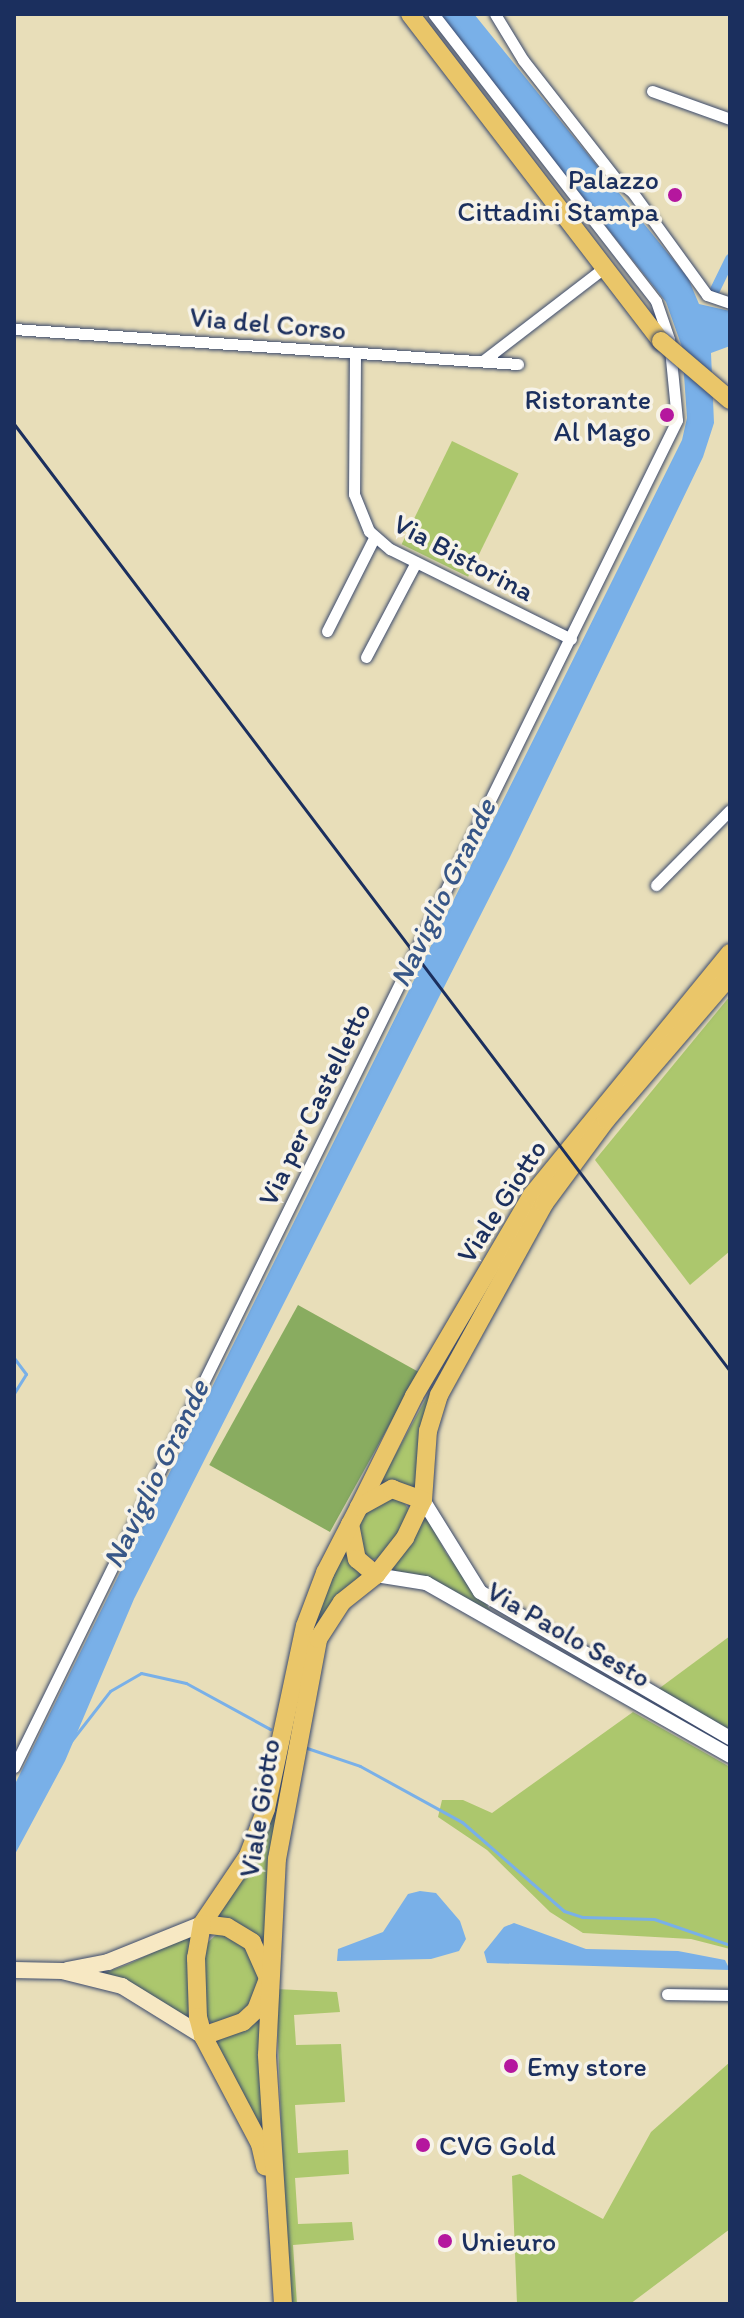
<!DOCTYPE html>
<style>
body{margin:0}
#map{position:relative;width:744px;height:2318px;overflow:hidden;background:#e8deb9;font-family:Itim,sans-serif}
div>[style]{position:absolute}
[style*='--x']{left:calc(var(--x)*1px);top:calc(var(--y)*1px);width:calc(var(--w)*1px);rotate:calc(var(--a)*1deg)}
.green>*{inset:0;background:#acc76d;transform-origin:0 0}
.forest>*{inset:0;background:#89ac60;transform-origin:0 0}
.water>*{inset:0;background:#79b0e8}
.stream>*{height:3px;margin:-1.5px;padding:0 1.5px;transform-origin:1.5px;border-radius:1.5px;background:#79b0e8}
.canal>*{height:10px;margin:-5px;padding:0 5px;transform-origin:5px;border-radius:5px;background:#79b0e8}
.roads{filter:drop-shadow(0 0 2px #3a496c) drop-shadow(0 0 2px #3a496c)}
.minor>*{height:11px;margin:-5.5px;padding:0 5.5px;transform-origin:5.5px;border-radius:5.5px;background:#fff}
.tertiary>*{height:14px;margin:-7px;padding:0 7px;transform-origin:7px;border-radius:7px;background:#fff}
.secondary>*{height:16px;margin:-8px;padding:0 8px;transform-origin:8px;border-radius:8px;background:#f7e8c3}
.primary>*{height:18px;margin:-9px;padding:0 9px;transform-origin:9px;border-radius:9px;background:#eac669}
.rail>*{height:3px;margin:-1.5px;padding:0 1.5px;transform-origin:1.5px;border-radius:1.5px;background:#1b2f5e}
.bridges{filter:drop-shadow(0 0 2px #3a496c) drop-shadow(0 0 2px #3a496c)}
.primary-bridge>*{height:18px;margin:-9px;padding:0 9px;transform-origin:9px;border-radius:9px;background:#eac669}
.dots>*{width:22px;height:22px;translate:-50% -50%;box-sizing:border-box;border:4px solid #f7f3e8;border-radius:50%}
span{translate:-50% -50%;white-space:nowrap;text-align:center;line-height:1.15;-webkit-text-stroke:7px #f7f3e8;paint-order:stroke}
.poi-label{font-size:28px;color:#1b2f5e}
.right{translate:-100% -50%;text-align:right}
.left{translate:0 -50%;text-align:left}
.street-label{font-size:28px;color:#1b2f5e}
.water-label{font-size:30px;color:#375687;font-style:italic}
.frame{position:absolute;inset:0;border:16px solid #1b2f5e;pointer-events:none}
</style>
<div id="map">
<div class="green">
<i style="left:452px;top:441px;width:74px;height:115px;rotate:26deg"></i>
<i style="clip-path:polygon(730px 996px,730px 1251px,690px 1285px,595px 1160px)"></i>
<i style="clip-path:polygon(434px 1384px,416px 1490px,376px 1490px)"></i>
<i style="clip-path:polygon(383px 1499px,402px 1499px,410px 1512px,385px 1557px,368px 1560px,360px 1553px,357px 1528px,363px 1515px)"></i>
<i style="clip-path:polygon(423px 1511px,446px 1553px,491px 1611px,416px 1574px,388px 1570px)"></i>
<i style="clip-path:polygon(347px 1543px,367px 1574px,309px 1636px,314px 1618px)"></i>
<i style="clip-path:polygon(730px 1636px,730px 1733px,657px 1690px)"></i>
<i style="clip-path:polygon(633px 1712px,730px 1767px,730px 1949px,691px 1939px,583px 1933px,550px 1912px,487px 1850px,438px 1817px,442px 1800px,463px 1800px,492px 1813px)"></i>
<i style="clip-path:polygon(287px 1750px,272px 1864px,266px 1952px,213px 1920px)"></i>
<i style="clip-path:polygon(218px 1933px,243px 1941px,261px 1983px,241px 2018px,213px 2024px,207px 2019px,203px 1947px)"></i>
<i style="clip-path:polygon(191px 1934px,194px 2024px,104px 1973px,129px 1964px)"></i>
<i style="clip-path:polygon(276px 1989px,337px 1992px,340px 2012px,294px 2015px,296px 2045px,341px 2044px,345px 2102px,295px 2105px,298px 2153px,348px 2150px,349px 2174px,295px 2178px,298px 2224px,352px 2222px,354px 2240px,293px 2245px,297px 2304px,288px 2304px)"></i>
<i style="clip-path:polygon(262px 2011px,269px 2146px,211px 2039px,244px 2031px)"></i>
<i style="clip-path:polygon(730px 2062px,730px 2229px,630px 2304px,517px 2304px,512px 2176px,520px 2174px,603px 2219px,651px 2132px)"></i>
</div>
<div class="forest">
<i style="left:298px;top:1305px;width:138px;height:183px;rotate:29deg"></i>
</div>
<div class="water">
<i style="clip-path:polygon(437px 14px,474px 14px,688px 278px,699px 304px,730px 311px,730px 346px,711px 353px,714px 423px,703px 457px,510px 857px,134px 1599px,65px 1761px,14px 1856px,14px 1786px,682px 440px,687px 418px,682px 347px,666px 302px)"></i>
<i style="clip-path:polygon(420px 1891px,436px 1893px,460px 1921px,466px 1939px,459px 1951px,431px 1959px,337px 1961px,338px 1949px,383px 1932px,408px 1894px)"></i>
<i style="clip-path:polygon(514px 1923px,586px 1949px,678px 1951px,725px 1960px,730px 1970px,487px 1963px,484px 1952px,504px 1927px)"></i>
</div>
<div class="stream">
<i style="--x:14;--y:1358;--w:20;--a:53"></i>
<i style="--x:26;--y:1374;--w:22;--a:122"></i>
<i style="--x:68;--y:1745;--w:68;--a:-52.1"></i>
<i style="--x:110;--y:1691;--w:36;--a:-30"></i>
<i style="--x:141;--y:1673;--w:46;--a:12.5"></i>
<i style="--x:186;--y:1683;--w:96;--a:28.7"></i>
<i style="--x:304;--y:1747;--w:59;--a:18.7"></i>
<i style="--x:360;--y:1766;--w:116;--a:28.8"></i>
<i style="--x:462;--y:1822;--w:135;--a:41.1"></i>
<i style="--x:564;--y:1911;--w:19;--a:18"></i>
<i style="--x:582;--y:1917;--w:72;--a:1.6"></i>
<i style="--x:654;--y:1919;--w:80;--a:18.9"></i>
</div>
<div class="canal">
<i style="--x:714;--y:292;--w:37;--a:-64"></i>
</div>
<div class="roads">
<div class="minor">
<i style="--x:495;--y:14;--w:54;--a:58.7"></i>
<i style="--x:523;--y:60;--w:151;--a:52"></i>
<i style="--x:616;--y:179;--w:22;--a:39"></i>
<i style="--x:633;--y:193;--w:126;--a:54"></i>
<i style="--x:707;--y:295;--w:24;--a:19"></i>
<i style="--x:652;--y:91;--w:83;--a:19.7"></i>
<i style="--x:14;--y:329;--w:505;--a:3.97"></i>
<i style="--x:355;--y:355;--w:139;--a:90.4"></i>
<i style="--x:354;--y:494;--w:40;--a:68"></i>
<i style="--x:369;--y:531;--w:28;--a:41"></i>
<i style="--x:390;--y:549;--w:202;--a:26.4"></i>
<i style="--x:484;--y:360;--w:151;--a:-37.5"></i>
<i style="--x:327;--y:631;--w:104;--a:-63.2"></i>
<i style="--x:366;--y:657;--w:107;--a:-62.2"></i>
<i style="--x:656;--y:885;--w:105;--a:-45.4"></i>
<i style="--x:14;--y:1767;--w:1501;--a:-63.79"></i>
<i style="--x:677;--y:420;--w:81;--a:-95.6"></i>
<i style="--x:669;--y:339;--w:40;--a:-108.9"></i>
<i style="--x:656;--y:301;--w:363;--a:-127.8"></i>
<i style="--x:667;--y:1994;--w:63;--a:0.9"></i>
</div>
<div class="tertiary">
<i style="--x:423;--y:1500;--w:108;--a:58.2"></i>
<i style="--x:480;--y:1592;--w:290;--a:30.3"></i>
<i style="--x:376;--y:1575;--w:51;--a:9.1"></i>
<i style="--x:426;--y:1583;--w:350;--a:29.6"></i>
</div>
<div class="secondary">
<i style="--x:14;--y:1970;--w:48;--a:1.2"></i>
<i style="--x:62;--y:1971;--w:62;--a:14"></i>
<i style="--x:122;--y:1986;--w:95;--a:31.7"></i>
<i style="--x:67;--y:1970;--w:42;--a:-11"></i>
<i style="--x:108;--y:1962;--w:101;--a:-22"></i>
</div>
<div class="primary">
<i style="--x:410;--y:14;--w:412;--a:52.5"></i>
<i style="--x:359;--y:1507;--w:124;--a:-63.6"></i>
<i style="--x:414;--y:1396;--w:233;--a:-59.6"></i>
<i style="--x:532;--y:1195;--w:313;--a:-50.7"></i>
<i style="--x:350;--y:1524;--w:36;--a:79"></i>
<i style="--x:357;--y:1559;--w:25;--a:40"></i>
<i style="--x:376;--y:1575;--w:47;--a:-51.9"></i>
<i style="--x:405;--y:1538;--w:42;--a:-64.7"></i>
<i style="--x:423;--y:1500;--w:69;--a:-85.9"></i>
<i style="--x:428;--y:1431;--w:38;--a:-73"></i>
<i style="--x:439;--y:1395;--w:218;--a:-61.2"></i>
<i style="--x:544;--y:1204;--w:104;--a:-53.6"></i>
<i style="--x:606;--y:1120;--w:190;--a:-49.3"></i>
<i style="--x:202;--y:1924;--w:82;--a:-55.9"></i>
<i style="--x:248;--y:1856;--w:50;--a:-69"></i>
<i style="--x:266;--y:1809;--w:187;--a:-78"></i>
<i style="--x:305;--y:1626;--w:57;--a:-69.3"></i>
<i style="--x:325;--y:1573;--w:74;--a:-62.7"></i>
<i style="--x:359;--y:1507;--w:38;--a:-29"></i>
<i style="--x:392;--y:1489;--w:33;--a:20"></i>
<i style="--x:203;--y:2036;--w:42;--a:-19.3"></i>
<i style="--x:243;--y:2022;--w:18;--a:-43"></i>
<i style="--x:256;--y:2010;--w:34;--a:-69"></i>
<i style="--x:268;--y:1978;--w:39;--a:-114"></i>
<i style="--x:252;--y:1942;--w:29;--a:-149"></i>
<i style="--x:227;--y:1927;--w:25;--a:-173"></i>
<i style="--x:202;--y:1924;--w:35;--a:100"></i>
<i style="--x:196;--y:1958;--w:59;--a:88.1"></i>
<i style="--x:198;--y:2017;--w:20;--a:75"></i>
<i style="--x:203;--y:2036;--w:122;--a:62.2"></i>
<i style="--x:260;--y:2144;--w:23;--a:77"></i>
<i style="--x:283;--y:2304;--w:250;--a:-93.7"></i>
<i style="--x:267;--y:2055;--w:196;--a:-87.1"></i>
<i style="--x:277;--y:1859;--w:224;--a:-79.4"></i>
<i style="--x:318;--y:1639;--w:44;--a:-57"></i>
<i style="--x:342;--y:1602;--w:43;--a:-38.5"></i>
</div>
</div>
<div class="rail">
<i style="--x:14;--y:424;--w:1187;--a:52.91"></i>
</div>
<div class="bridges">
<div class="primary-bridge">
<i style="--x:661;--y:341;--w:91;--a:40.5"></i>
</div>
</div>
<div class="dots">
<i style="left:675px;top:195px;background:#b5179e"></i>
<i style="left:667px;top:415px;background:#b5179e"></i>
<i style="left:511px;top:2066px;background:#b5179e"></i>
<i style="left:423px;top:2145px;background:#b5179e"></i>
<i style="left:445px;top:2241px;background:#b5179e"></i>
</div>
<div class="poi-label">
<span class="right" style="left:659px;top:195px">Palazzo<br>Cittadini Stampa</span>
<span class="right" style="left:651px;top:415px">Ristorante<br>Al Mago</span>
<span class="left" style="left:527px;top:2066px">Emy store</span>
<span class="left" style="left:439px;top:2145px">CVG Gold</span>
<span class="left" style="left:461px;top:2241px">Unieuro</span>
</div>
<div class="street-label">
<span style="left:268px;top:323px;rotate:5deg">Via del Corso</span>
<span style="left:464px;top:557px;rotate:28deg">Via Bistorina</span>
<span style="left:314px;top:1104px;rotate:-64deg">Via per Castelletto</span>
<span style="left:501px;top:1201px;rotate:-57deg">Viale Giotto</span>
<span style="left:569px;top:1634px;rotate:30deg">Via Paolo Sesto</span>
<span style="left:259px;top:1808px;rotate:-81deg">Viale Giotto</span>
</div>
<div class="water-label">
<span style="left:443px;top:893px;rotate:-64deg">Naviglio Grande</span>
<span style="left:156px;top:1474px;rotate:-64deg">Naviglio Grande</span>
</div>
<div class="frame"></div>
</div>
